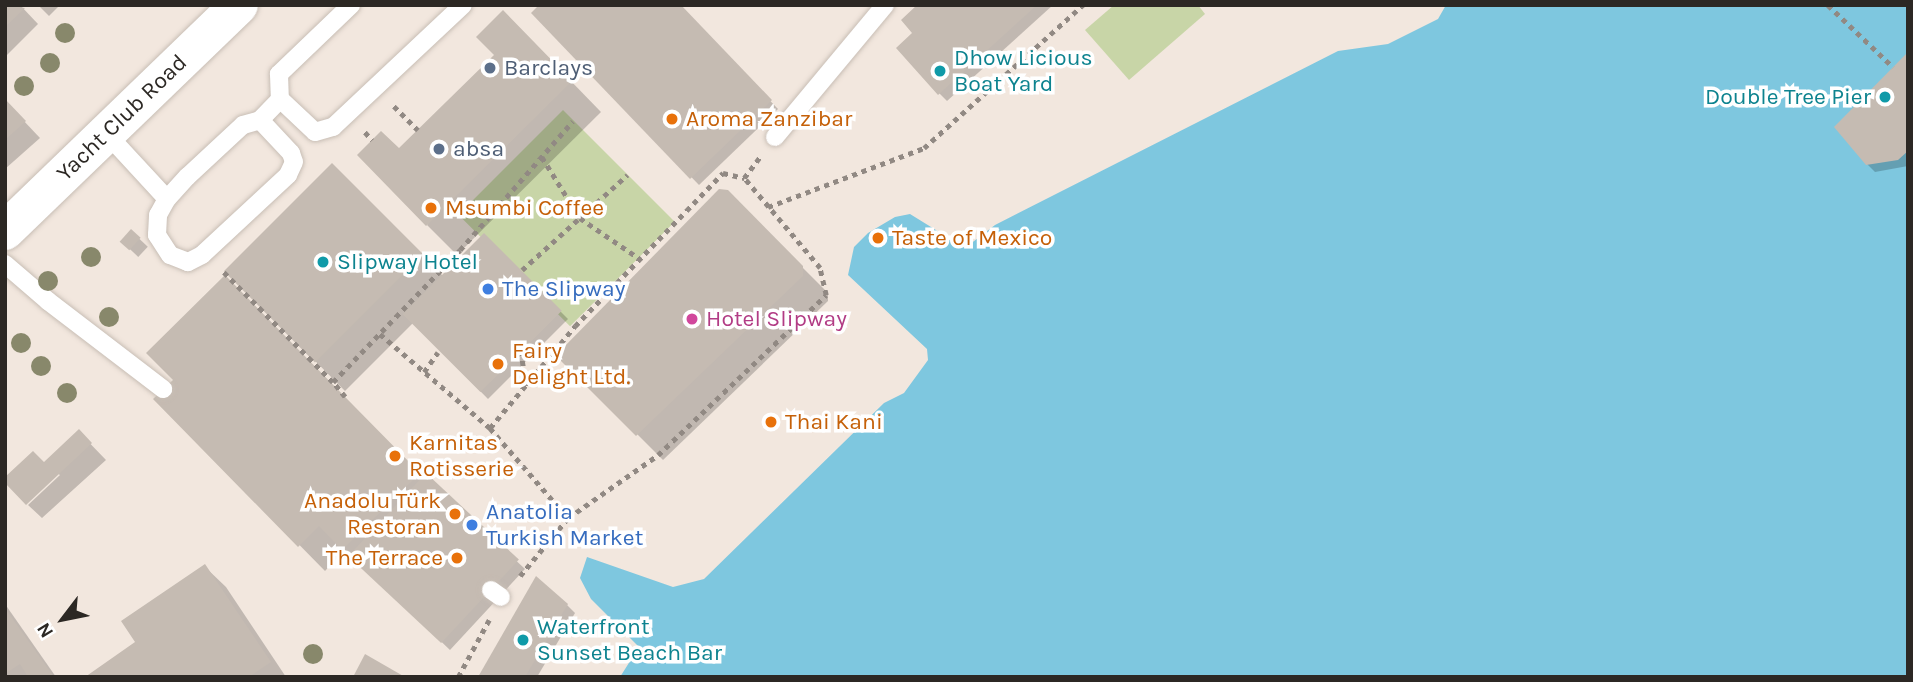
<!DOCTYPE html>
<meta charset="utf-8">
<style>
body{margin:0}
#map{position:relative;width:1913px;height:682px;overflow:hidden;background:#f2e7de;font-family:Karla,sans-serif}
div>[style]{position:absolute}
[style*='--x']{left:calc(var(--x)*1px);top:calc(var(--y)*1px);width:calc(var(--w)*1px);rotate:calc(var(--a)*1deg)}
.green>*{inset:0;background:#c8d5a7;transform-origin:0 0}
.water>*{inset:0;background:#7ec7df}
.shadow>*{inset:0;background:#0003;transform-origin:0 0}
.building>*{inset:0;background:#c5bbb2;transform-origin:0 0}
.path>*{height:4.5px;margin-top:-2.25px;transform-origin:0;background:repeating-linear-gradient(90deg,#918983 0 5px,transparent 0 10px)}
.roads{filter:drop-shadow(0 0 2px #c8beb5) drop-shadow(0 0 2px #c8beb5)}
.lane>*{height:18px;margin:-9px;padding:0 9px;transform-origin:9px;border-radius:9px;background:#fff}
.secondary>*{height:38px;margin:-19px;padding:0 19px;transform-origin:19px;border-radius:19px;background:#fff}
.trees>*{width:20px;height:20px;margin:-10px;border-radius:50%;background:#88886b}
.dots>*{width:19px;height:19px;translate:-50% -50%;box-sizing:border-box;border:4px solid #fff;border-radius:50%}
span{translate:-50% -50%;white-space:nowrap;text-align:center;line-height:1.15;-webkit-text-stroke:7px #fff;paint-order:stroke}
.culture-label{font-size:23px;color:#0d838f}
.left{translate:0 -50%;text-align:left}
.right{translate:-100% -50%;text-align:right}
.service-label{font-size:23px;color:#4e5e75}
.street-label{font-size:23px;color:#2c2824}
.food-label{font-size:23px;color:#c56008}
.shop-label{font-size:23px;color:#366cbe}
.hotel-label{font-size:23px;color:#b23c85}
.frame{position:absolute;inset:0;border:7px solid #2c2824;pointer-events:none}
.north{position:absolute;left:28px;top:584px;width:70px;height:70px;-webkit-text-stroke:5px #fff;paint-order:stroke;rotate:238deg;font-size:19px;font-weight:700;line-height:28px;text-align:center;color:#2c2824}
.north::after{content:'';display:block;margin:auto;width:24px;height:32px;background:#2c2824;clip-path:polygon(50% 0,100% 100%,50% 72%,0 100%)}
</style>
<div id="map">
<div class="green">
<i style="clip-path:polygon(1114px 5px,1198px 5px,1205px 14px,1129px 80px,1085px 30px)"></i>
<i style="left:563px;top:110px;width:158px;height:148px;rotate:45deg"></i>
</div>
<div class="water">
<i style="clip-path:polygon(1446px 5px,1908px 5px,1908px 677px,620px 677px,639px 647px,591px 599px,580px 578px,587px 557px,673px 587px,704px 579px,884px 403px,904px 393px,928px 360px,927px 349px,848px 275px,854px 247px,868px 233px,895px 217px,910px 214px,965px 248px,995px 225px,1338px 51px,1388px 44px,1438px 19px)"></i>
</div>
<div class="shadow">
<i style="clip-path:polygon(5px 5px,20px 5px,38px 24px,7px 55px)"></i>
<i style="clip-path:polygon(38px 5px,60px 5px,49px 16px)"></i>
<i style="clip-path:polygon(678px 5px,778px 109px,699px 185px,533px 13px)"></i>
<i style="clip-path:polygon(920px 5px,1053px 5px,947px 101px,939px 93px,914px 33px)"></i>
<i style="clip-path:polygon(533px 42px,601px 112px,457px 255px,427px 225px)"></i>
<i style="clip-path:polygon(1908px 55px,1908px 166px,1875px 172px,1867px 164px)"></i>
<i style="clip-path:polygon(5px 101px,40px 138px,5px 169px)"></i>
<i style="clip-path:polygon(332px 165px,443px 276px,484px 235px,568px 319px,488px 399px,413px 323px,345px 391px,226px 271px)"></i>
<i style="clip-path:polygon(727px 192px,828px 293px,828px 301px,663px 460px,563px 360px)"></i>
<i style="left:131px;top:231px;width:23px;height:14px;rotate:43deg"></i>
<i style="clip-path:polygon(225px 278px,424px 478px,426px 476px,525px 569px,450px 650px,345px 550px,325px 571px,156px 399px,175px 380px)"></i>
<i style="clip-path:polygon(79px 432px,106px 460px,42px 518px,28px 505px,60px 475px,57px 473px)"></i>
<i style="clip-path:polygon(204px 566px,226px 587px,286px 677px,88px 677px,138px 643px)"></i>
<i style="clip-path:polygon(5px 604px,56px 677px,5px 677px)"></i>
<i style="clip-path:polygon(567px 605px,575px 613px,537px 677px,480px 677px)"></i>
</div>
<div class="building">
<i style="clip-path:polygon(5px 5px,25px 8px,5px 27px)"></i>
<i style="clip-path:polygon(539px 5px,681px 5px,772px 100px,690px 179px,531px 13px)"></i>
<i style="clip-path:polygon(917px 5px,1037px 5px,938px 95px,896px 48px,912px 33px,901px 20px)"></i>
<i style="clip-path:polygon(503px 10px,572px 81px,426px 226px,357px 155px,381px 131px,399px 148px,494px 55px,476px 37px)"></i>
<i style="clip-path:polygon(1908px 52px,1908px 151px,1898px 160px,1866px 165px,1834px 127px)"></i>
<i style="clip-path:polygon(5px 99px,26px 121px,5px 140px)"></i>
<i style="left:332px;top:163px;width:129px;height:153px;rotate:45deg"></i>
<i style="clip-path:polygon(719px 189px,728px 190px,803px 266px,803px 276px,636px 436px,561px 361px,561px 350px)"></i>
<i style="left:131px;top:229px;width:13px;height:17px;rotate:42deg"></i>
<i style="left:484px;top:233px;width:110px;height:115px;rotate:45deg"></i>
<i style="clip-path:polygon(225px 275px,420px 473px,342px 550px,319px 526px,298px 547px,153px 399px,173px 380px,146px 353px)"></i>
<i style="clip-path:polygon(79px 429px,92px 443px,26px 505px,5px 483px,5px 477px,33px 451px,44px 462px)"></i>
<i style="left:426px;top:473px;width:127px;height:114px;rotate:43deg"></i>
<i style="clip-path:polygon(205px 564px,271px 662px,249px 677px,85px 677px,135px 642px,121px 621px)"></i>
<i style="clip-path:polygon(536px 576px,568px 604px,525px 677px,478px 677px)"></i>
<i style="clip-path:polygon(5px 608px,54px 677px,28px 677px,20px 664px,5px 674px)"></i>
<i style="clip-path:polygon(365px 654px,405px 677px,353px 677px)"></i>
</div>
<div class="path">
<i style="--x:1828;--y:5;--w:90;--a:43.6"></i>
<i style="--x:394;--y:106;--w:34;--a:45"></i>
<i style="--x:365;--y:132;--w:11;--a:49"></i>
<i style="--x:542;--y:157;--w:72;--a:58.1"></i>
<i style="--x:580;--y:218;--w:73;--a:34.3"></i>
<i style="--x:768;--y:207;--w:167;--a:-20.7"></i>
<i style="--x:924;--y:148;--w:214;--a:-42"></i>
<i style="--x:522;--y:270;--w:142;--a:-42.1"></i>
<i style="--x:224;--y:272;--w:155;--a:45.3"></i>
<i style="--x:380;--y:334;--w:145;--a:40.5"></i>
<i style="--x:490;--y:428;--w:133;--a:-50.2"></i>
<i style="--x:575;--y:326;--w:213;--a:-46"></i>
<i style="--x:723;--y:173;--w:22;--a:13"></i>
<i style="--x:744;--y:178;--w:26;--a:-53"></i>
<i style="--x:521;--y:351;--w:36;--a:81"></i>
<i style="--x:424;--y:372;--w:24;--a:-55"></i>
<i style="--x:345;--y:397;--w:19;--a:-129"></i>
<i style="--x:333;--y:382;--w:183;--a:-46.1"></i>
<i style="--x:460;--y:250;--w:171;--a:-48.8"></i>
<i style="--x:490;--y:428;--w:119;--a:49.1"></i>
<i style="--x:520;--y:576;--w:75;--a:-50.4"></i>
<i style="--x:568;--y:518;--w:110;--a:-35"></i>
<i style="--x:658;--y:455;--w:232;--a:-43.6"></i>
<i style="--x:826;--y:295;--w:28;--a:-103"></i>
<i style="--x:820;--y:268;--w:118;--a:-130.2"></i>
<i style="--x:458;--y:677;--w:65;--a:-61.5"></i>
</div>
<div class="roads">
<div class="lane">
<i style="--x:351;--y:5;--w:100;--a:136.2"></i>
<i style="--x:279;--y:74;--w:25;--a:88"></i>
<i style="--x:280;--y:99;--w:48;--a:43.3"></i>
<i style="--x:315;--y:132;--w:19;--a:-16"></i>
<i style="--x:333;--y:127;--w:178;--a:-43.2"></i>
<i style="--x:260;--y:120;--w:45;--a:46.8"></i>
<i style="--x:291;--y:153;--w:9;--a:72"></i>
<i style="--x:294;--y:162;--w:14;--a:115"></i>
<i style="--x:288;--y:175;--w:117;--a:137.1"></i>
<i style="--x:202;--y:255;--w:16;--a:153"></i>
<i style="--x:188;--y:262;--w:19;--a:-159"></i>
<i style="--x:170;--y:255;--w:24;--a:-123"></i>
<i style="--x:157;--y:235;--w:20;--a:-87"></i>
<i style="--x:158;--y:215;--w:18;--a:-61"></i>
<i style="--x:167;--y:199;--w:30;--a:-48"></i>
<i style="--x:187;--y:177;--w:76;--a:-42.9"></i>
<i style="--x:243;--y:125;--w:18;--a:-16"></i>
<i style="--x:260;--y:120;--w:29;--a:-46"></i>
<i style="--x:107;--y:134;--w:88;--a:47.3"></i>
<i style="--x:775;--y:137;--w:172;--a:-50.2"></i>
<i style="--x:5;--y:264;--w:57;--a:40.7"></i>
<i style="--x:48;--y:301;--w:145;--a:37.4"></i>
<i style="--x:491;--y:590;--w:12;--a:35"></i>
</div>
<div class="secondary">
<i style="--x:5;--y:231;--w:325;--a:-44"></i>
</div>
</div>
<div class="trees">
<i style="left:65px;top:33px"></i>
<i style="left:50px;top:63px"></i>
<i style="left:24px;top:86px"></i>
<i style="left:91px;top:257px"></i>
<i style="left:48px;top:281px"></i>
<i style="left:109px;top:317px"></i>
<i style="left:21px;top:343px"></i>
<i style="left:41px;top:366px"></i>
<i style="left:67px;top:393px"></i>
<i style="left:313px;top:654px"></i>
</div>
<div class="dots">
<i style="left:490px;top:68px;background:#5c6f8a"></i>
<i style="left:940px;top:71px;background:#0f9aa8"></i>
<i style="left:1885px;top:97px;background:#0f9aa8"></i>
<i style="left:672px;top:119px;background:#e8710a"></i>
<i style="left:439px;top:149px;background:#5c6f8a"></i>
<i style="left:431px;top:208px;background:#e8710a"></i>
<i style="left:878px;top:238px;background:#e8710a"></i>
<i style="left:323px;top:262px;background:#0f9aa8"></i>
<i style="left:488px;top:289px;background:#3f7fe0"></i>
<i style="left:692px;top:319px;background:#d1479c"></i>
<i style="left:498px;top:364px;background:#e8710a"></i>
<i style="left:771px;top:422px;background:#e8710a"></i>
<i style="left:395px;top:456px;background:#e8710a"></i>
<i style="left:455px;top:514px;background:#e8710a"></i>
<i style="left:472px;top:525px;background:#3f7fe0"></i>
<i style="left:457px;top:558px;background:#e8710a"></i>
<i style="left:523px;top:640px;background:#0f9aa8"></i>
</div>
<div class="culture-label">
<span class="left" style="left:954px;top:71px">Dhow Licious<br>Boat Yard</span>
<span class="right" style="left:1871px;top:97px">Double Tree Pier</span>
<span class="left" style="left:337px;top:262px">Slipway Hotel</span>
<span class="left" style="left:537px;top:640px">Waterfront<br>Sunset Beach Bar</span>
</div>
<div class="service-label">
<span class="left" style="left:504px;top:68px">Barclays</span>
<span class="left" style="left:453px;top:149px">absa</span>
</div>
<div class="street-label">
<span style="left:122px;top:118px;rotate:-44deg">Yacht Club Road</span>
</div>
<div class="food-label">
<span class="left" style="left:686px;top:119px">Aroma Zanzibar</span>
<span class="left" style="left:445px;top:208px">Msumbi Coffee</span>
<span class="left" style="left:892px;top:238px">Taste of Mexico</span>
<span class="left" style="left:512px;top:364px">Fairy<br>Delight Ltd.</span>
<span class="left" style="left:785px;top:422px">Thai Kani</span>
<span class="left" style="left:409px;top:456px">Karnitas<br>Rotisserie</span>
<span class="right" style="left:441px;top:514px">Anadolu Türk<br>Restoran</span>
<span class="right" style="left:443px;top:558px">The Terrace</span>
</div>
<div class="shop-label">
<span class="left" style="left:502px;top:289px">The Slipway</span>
<span class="left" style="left:486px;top:525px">Anatolia<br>Turkish Market</span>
</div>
<div class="hotel-label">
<span class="left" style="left:706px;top:319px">Hotel Slipway</span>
</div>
<div class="frame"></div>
<div class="north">N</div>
</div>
